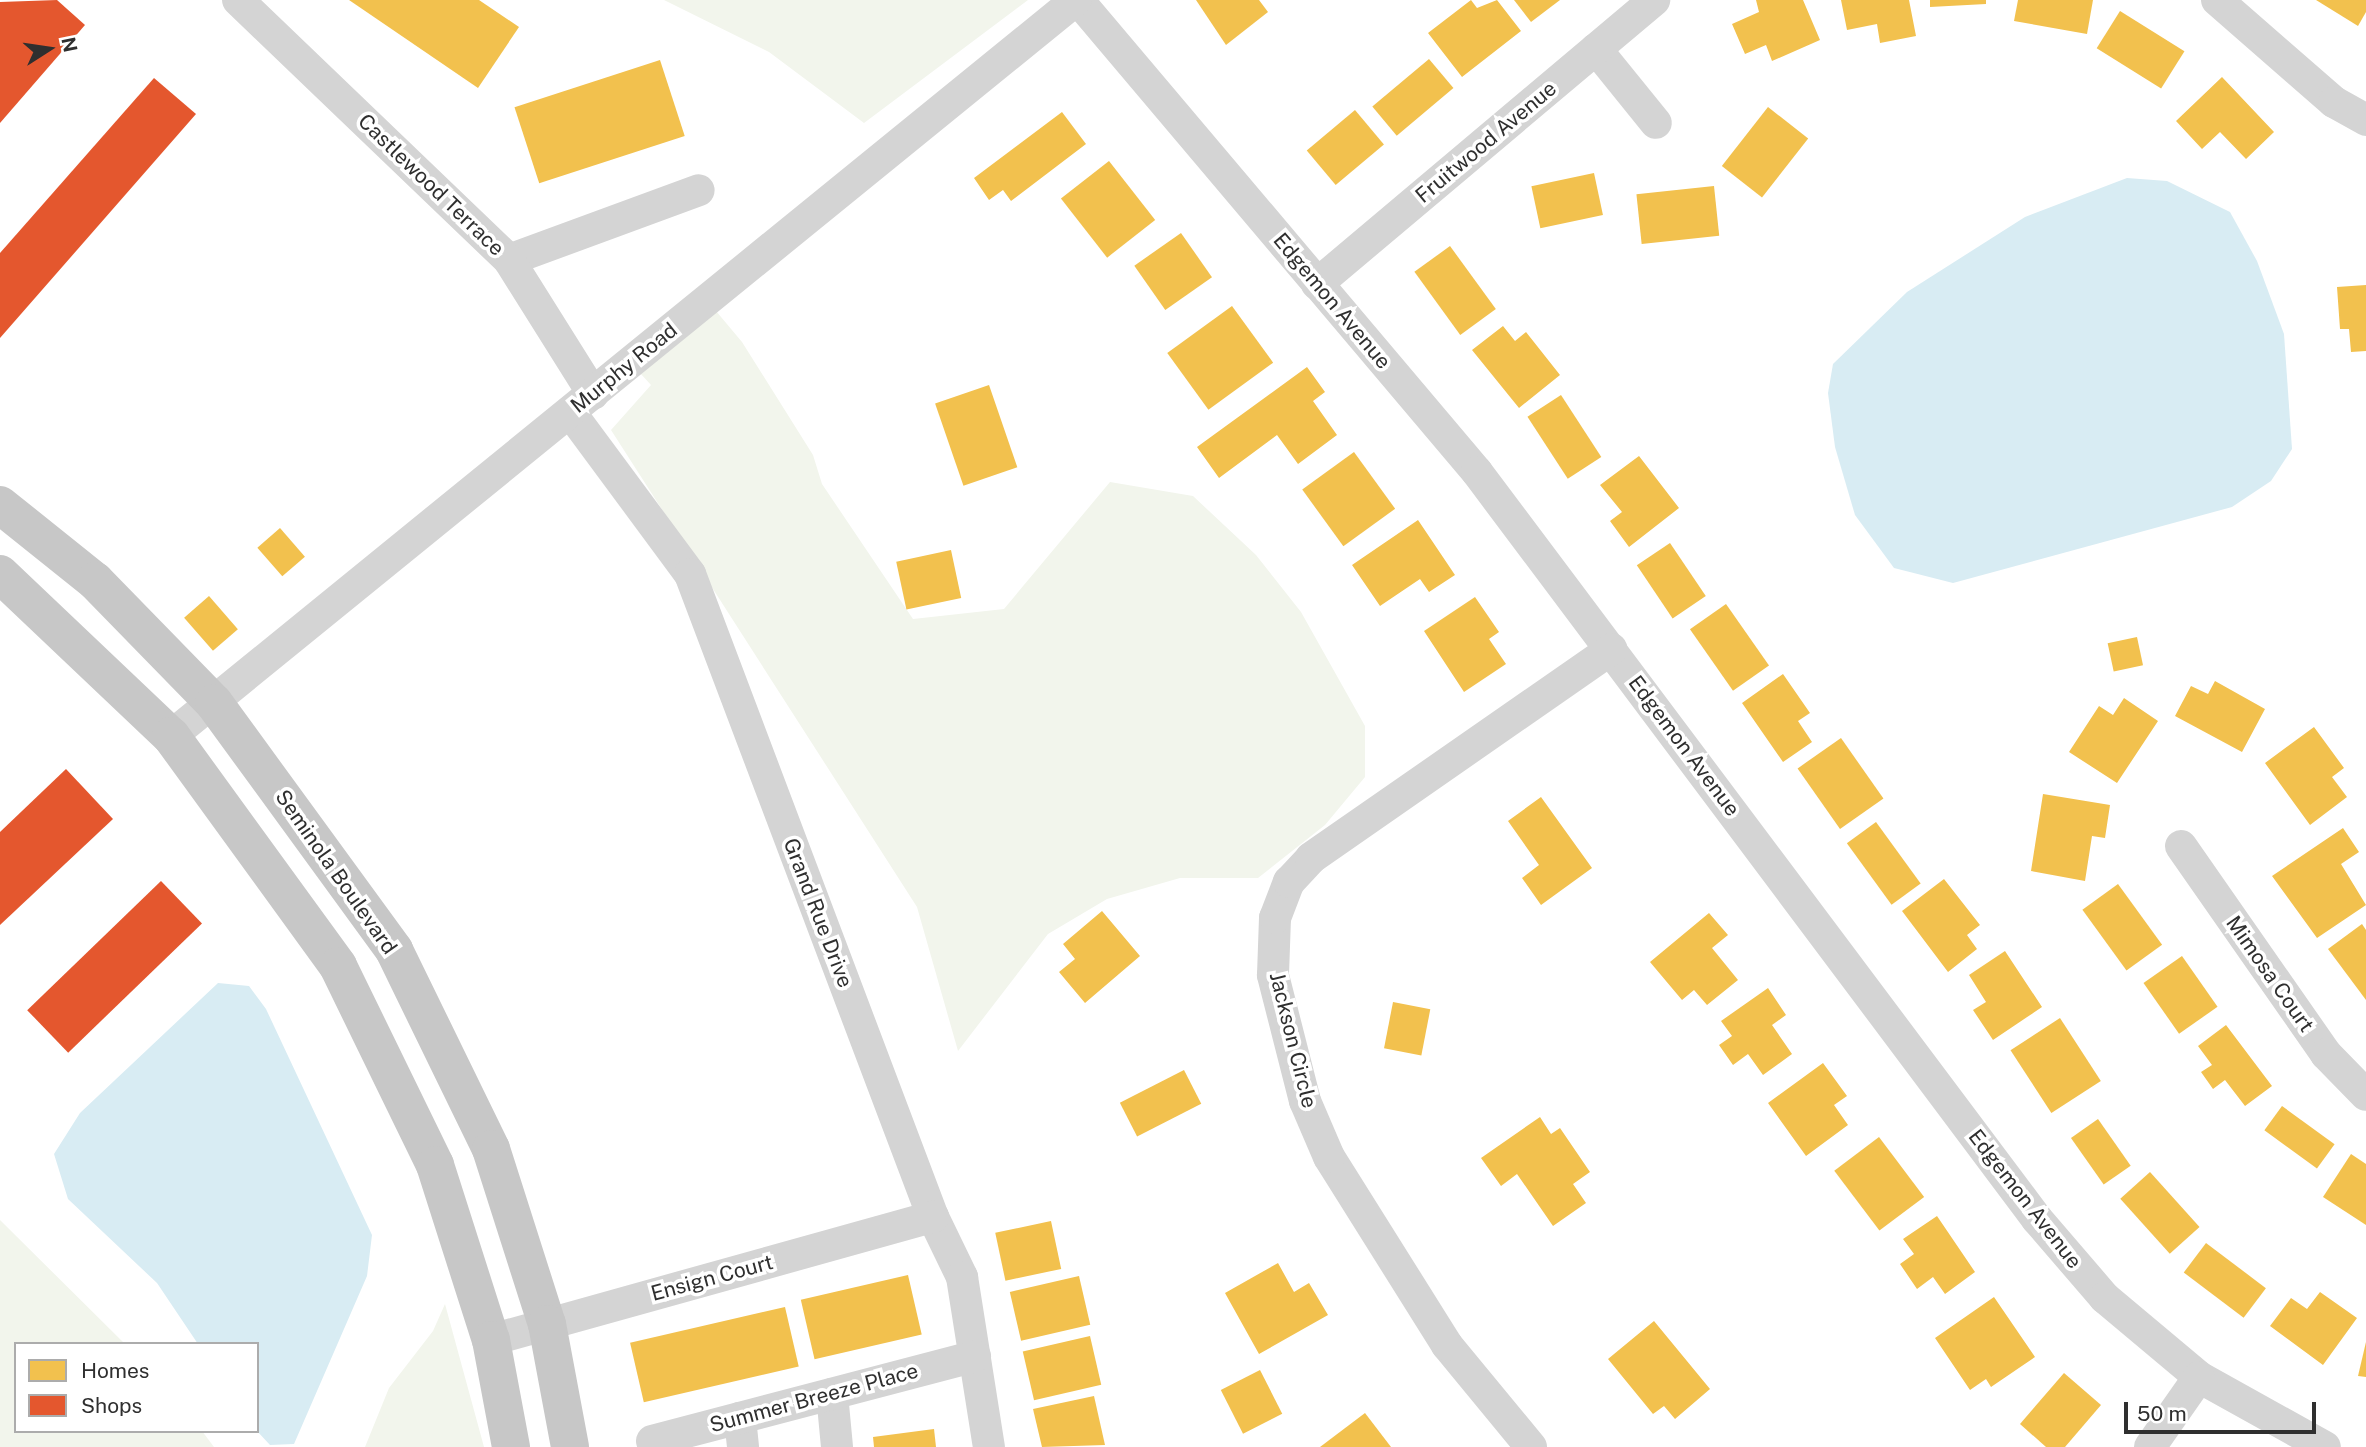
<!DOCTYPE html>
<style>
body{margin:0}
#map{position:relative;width:2366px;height:1447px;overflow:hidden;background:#fff;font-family:"Public Sans",sans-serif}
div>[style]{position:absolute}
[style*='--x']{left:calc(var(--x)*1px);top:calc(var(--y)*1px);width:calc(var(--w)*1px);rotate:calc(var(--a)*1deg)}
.green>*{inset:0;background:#f2f5ec}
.water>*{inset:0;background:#d8ecf3}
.homes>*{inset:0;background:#f2c14e;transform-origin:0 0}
.shops>*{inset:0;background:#e4572e;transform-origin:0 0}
.minor>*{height:32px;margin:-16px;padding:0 16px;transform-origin:16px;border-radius:16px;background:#d4d4d4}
.major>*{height:38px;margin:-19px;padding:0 19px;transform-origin:19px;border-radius:19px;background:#c7c7c7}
span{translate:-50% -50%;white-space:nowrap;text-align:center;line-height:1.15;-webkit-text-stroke:7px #fff;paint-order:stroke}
.street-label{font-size:21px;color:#2f2f2f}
.legend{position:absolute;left:14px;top:1342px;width:245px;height:91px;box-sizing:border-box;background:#fff;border:2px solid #acacac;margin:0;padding:9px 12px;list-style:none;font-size:21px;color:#2f2f2f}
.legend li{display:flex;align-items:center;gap:14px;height:35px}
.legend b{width:35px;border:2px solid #acacac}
.north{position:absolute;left:14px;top:14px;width:70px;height:70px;-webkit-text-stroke:5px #fff;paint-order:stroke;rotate:78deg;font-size:19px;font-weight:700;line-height:28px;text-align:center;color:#2f2f2f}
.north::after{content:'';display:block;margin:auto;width:24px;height:32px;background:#2f2f2f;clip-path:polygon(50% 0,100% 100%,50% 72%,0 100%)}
.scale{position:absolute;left:2124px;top:1402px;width:192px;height:32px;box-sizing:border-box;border:4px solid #2f2f2f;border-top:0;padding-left:9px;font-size:21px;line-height:24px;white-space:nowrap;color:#2f2f2f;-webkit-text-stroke:5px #fff;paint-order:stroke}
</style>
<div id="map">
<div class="green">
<i style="clip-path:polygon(664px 0,1028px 0,864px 123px,769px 52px)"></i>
<i style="clip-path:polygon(716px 311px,742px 342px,813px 455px,822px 484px,913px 619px,1004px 609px,1110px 482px,1193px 496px,1256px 555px,1301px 612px,1365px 726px,1365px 777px,1325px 825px,1258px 878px,1180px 878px,1107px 899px,1048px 934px,958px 1051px,917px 907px,611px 430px,651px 385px,640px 373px)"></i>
<i style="clip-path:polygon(0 1220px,125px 1344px,16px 1344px,16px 1431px,202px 1431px,214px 1447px,0 1447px)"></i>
<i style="clip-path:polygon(445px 1304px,484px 1447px,365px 1447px,389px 1388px,433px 1331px)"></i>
</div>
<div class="water">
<i style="clip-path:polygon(2127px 178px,2167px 181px,2230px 212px,2257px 261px,2284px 334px,2292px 449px,2271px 481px,2232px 507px,1953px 583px,1894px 568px,1855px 515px,1835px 447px,1828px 393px,1833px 364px,1907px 292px,2025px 217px)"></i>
<i style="clip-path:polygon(218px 983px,249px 986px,266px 1009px,372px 1235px,367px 1276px,294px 1444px,270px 1445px,257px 1431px,257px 1344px,198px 1344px,157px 1283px,68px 1199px,54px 1154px,80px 1113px)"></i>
</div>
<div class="homes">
<i style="clip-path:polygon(349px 0,479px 0,519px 27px,478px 88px)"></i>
<i style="clip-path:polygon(1196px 0,1259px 0,1268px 12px,1226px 45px)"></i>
<i style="clip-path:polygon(1471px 0,1477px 8px,1497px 0,1521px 31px,1462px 77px,1428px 33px)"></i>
<i style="clip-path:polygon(1514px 0,1560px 0,1531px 22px)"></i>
<i style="clip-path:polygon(1756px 0,1803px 0,1820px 40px,1772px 61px,1766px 45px,1745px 54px,1732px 24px,1759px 12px)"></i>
<i style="clip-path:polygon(1841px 0,1909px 0,1916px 36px,1880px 43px,1877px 24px,1847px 30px)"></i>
<i style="clip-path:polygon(1930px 0,1986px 0,1986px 4px,1930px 7px)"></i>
<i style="clip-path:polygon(2018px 0,2093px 0,2087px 34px,2014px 21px)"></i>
<i style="clip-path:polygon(2316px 0,2366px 0,2366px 12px,2358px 26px)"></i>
<i style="left:2120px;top:11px;width:76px;height:44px;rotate:32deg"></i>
<i style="left:1429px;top:59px;width:38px;height:74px;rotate:50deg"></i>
<i style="left:660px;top:60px;width:80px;height:153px;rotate:72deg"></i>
<i style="clip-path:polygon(2222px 77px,2274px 132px,2246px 159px,2220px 132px,2202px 149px,2176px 121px)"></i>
<i style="left:1768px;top:107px;width:51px;height:75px;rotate:38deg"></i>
<i style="left:1355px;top:110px;width:45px;height:63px;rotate:50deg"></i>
<i style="clip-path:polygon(1062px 112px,1086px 144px,1011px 201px,1003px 190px,989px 200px,974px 178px)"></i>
<i style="left:1109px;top:161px;width:75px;height:61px;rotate:52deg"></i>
<i style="left:1594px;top:173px;width:43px;height:64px;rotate:78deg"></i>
<i style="left:1714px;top:186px;width:50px;height:78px;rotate:84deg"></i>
<i style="left:1181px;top:233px;width:54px;height:57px;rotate:55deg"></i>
<i style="left:1450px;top:246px;width:78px;height:44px;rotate:54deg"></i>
<i style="clip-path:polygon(2366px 285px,2366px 351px,2351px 352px,2349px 329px,2340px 329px,2337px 287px)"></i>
<i style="left:1232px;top:306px;width:70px;height:80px;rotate:54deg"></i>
<i style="clip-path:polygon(1503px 326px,1515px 341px,1526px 332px,1560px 375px,1519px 408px,1472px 350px)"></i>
<i style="clip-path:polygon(1307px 367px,1325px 392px,1313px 401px,1337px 435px,1298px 464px,1277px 435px,1219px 478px,1197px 447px)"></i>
<i style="left:989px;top:385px;width:87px;height:57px;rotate:71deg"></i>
<i style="left:1561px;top:395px;width:74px;height:40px;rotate:57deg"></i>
<i style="left:1354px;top:452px;width:70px;height:64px;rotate:54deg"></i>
<i style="clip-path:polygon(1639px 456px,1679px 508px,1629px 547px,1610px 521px,1622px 512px,1600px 485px)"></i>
<i style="clip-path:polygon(1418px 520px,1455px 575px,1429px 592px,1420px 579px,1380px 606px,1352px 565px)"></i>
<i style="left:280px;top:528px;width:38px;height:30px;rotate:49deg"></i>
<i style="left:1670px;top:543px;width:64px;height:40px;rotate:56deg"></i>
<i style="left:951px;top:550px;width:49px;height:56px;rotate:78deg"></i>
<i style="left:209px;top:596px;width:44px;height:33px;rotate:49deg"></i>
<i style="clip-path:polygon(1475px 597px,1499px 632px,1489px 639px,1506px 664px,1464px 692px,1424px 631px)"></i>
<i style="left:1726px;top:604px;width:75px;height:44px;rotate:55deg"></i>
<i style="left:2137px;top:637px;width:29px;height:30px;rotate:78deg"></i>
<i style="clip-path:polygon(1783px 674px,1810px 713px,1798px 721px,1812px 742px,1783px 762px,1742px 703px)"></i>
<i style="clip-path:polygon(2215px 681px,2265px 709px,2242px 752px,2175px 716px,2191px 686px,2208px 694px)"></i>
<i style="clip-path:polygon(2124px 698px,2158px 721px,2117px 783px,2069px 752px,2099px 706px,2113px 715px)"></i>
<i style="clip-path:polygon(2314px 727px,2344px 768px,2332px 777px,2347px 797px,2310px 825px,2265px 763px)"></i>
<i style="left:1841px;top:738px;width:74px;height:53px;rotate:55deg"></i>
<i style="clip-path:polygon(2043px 794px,2110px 805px,2105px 838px,2092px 836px,2085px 881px,2031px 871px)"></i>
<i style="clip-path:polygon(1541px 797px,1592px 868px,1541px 905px,1522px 878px,1539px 865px,1508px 821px)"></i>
<i style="left:1876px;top:822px;width:76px;height:36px;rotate:54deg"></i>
<i style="clip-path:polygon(2343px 828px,2359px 852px,2341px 864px,2366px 905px,2317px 938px,2272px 876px)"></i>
<i style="clip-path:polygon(1944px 879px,1980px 925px,1967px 935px,1977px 949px,1948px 972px,1902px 911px)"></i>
<i style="left:2118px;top:884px;width:75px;height:44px;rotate:54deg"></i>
<i style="clip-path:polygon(1102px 911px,1140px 956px,1085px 1003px,1059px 972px,1075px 959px,1063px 944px)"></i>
<i style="clip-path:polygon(1709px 913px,1728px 935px,1712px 948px,1738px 980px,1707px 1005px,1694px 990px,1682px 1000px,1650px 962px)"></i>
<i style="clip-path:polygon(2362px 924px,2366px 930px,2366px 1000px,2328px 949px)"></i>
<i style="clip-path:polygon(2005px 951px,2042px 1007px,1993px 1040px,1973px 1010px,1986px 1002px,1969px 975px)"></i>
<i style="left:2182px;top:956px;width:62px;height:47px;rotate:55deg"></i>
<i style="clip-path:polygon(1768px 988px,1786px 1015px,1772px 1025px,1792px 1054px,1763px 1075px,1748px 1054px,1733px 1065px,1719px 1045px,1732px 1036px,1721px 1021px)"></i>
<i style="left:1393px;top:1002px;width:38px;height:47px;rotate:11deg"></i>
<i style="left:2060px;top:1018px;width:75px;height:59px;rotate:57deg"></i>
<i style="clip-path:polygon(2226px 1025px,2272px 1086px,2245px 1106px,2225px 1080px,2213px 1089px,2201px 1072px,2212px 1065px,2198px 1046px)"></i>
<i style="clip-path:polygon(1823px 1063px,1847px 1096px,1834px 1105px,1848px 1125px,1806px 1156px,1768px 1103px)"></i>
<i style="left:1184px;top:1070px;width:38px;height:72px;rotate:63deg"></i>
<i style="left:2282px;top:1106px;width:65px;height:30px;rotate:36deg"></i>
<i style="clip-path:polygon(1540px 1117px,1551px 1134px,1560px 1128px,1590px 1172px,1573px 1184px,1586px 1203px,1553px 1226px,1517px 1174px,1501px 1186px,1481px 1158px)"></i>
<i style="left:2098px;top:1119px;width:57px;height:33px;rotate:55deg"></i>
<i style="left:1879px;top:1137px;width:75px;height:56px;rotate:53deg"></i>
<i style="clip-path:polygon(2351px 1154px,2366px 1164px,2366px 1225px,2323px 1197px)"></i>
<i style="left:2150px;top:1172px;width:74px;height:40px;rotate:48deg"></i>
<i style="clip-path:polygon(1937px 1216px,1975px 1272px,1945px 1294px,1933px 1277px,1917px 1289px,1900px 1264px,1914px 1254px,1903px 1239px)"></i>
<i style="left:1051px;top:1221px;width:49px;height:57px;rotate:78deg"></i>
<i style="left:2206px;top:1243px;width:75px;height:37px;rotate:37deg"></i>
<i style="clip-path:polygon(1278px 1263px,1294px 1292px,1309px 1283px,1328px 1315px,1259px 1354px,1225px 1293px)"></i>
<i style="left:908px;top:1275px;width:61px;height:110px;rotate:77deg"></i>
<i style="left:1079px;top:1276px;width:50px;height:71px;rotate:77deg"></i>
<i style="clip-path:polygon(2320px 1292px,2357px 1318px,2323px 1365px,2270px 1326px,2291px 1298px,2307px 1309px)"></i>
<i style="clip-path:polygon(1994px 1297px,2035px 1357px,1991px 1387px,1986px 1379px,1970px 1390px,1935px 1338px)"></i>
<i style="left:785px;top:1307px;width:61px;height:159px;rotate:77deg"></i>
<i style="clip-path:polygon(1654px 1321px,1710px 1389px,1675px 1419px,1664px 1406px,1653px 1414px,1608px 1359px)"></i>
<i style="left:1090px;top:1336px;width:50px;height:69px;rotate:77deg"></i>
<i style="clip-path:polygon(2366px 1342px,2366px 1377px,2358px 1376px)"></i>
<i style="left:1260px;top:1370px;width:49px;height:44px;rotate:63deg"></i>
<i style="clip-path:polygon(2064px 1373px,2101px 1405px,2065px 1447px,2046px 1447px,2020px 1424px)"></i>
<i style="clip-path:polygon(1094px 1396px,1105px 1445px,1042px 1447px,1033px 1409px)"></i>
<i style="clip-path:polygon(1365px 1413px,1391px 1447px,1320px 1447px)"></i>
<i style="clip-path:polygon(934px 1429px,936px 1447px,874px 1447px,873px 1437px)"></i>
</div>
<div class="shops">
<i style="clip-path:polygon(57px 0,85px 25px,0 123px,0 2px)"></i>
<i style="clip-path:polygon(154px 78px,196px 114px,0 338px,0 253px)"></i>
<i style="clip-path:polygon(66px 769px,113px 819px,0 925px,0 832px)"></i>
<i style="left:161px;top:881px;width:59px;height:186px;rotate:46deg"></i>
</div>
<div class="minor">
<i style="--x:238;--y:0;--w:376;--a:43.8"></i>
<i style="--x:509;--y:260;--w:202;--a:-20.2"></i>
<i style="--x:1078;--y:0;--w:618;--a:49.79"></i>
<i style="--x:1477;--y:472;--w:934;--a:53.14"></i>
<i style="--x:2037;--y:1219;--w:104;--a:49.3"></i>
<i style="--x:2105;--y:1298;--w:123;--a:40"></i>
<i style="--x:2199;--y:1377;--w:144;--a:29.1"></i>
<i style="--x:2217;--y:0;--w:155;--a:41.1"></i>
<i style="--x:2334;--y:102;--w:37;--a:29"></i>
<i style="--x:1596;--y:49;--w:95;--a:51"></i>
<i style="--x:509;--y:260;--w:158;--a:57.9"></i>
<i style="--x:1317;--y:284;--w:441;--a:-40.1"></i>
<i style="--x:570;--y:412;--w:202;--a:53.5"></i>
<i style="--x:690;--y:574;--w:687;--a:69.3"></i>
<i style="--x:933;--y:1217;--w:67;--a:64.2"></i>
<i style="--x:962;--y:1277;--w:172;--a:81"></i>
<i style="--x:171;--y:736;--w:1166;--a:-39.12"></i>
<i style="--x:2181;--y:846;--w:254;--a:55.1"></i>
<i style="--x:2326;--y:1054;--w:57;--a:45.7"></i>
<i style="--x:491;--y:1340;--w:459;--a:-15.6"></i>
<i style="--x:832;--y:1394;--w:53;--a:84.6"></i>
<i style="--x:740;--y:1418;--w:29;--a:84"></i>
<i style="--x:652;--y:1441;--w:334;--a:-14.7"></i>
<i style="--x:1531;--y:1447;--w:132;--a:-129.5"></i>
<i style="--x:1447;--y:1345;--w:222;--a:-122.1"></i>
<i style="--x:1329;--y:1157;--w:61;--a:-113.2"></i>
<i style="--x:1305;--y:1101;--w:130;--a:-104.3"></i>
<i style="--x:1273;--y:975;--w:57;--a:-88"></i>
<i style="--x:1275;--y:918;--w:39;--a:-69"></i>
<i style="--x:1289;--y:882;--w:33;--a:-47"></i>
<i style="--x:1311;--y:858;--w:366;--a:-34.8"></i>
<i style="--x:2150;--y:1447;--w:85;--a:-55"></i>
</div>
<div class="major">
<i style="--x:0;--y:505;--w:122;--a:38.7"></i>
<i style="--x:95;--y:581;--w:170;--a:45.7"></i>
<i style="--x:214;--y:703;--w:306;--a:53.9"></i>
<i style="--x:394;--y:950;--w:221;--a:64"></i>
<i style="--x:491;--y:1149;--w:184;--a:72.3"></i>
<i style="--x:547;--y:1324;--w:125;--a:79.4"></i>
<i style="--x:0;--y:574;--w:236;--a:43.5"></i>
<i style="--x:171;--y:736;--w:284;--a:54"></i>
<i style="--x:338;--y:966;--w:221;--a:64"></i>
<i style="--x:435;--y:1165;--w:184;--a:72.3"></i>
<i style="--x:491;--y:1340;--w:109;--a:79.4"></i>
</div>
<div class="street-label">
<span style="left:1486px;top:142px;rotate:-40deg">Fruitwood Avenue</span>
<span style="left:431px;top:185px;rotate:44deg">Castlewood Terrace</span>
<span style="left:1332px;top:301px;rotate:50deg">Edgemon Avenue</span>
<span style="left:624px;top:368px;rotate:-39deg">Murphy Road</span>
<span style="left:1684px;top:746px;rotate:53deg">Edgemon Avenue</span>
<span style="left:336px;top:872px;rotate:55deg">Seminola Boulevard</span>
<span style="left:818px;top:913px;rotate:69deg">Grand Rue Drive</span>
<span style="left:2270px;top:974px;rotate:55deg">Mimosa Court</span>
<span style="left:1293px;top:1040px;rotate:76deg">Jackson Circle</span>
<span style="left:2025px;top:1199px;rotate:52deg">Edgemon Avenue</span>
<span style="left:712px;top:1278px;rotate:-15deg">Ensign Court</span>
<span style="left:814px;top:1398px;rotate:-15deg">Summer Breeze Place</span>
</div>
<ul class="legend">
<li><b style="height:19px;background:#f2c14e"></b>Homes</li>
<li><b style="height:19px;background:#e4572e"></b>Shops</li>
</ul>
<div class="north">N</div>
<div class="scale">50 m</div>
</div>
